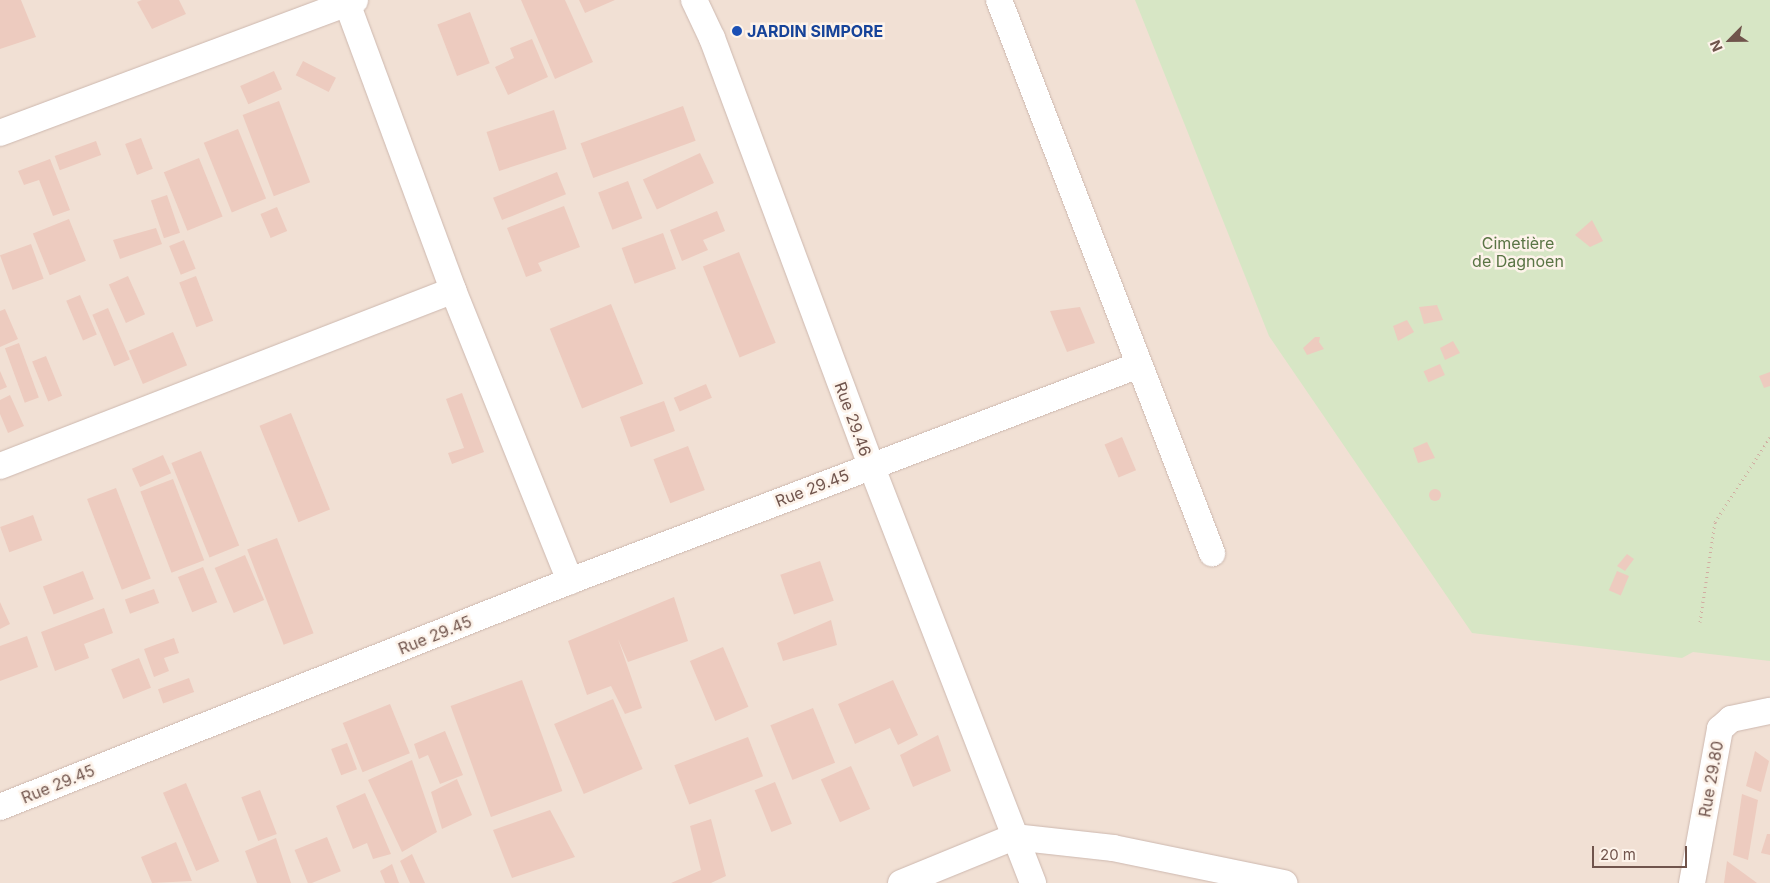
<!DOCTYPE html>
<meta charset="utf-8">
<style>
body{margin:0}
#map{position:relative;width:1770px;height:883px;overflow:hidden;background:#faefe5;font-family:Inter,sans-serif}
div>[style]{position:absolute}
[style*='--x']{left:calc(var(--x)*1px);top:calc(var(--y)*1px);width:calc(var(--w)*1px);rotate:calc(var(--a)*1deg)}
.residential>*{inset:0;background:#f1e0d4;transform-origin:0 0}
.green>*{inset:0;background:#d7e6c5}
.building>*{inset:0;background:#edcbbf;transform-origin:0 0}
.round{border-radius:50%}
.path>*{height:3px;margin-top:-1.5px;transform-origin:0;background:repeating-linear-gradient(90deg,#d1aea2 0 1px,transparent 0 5px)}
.roads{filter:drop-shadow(0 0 1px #cdb8af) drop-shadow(0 0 1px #cdb8af)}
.street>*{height:26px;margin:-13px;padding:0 13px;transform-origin:13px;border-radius:13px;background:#fff}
.dots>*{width:14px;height:14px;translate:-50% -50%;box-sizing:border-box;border:2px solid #fdf3ea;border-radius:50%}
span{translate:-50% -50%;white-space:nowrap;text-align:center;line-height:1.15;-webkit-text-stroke:5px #fdf3ea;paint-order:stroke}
.transit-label{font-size:16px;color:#164399;font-weight:700}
.left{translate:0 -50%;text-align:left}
.park-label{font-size:16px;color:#5a7545}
.street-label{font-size:16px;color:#70544c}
.north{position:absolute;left:1705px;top:15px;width:50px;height:50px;-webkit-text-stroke:4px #fdf3ea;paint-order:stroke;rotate:247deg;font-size:14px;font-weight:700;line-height:20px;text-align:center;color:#70544c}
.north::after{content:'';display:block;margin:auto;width:18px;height:22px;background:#70544c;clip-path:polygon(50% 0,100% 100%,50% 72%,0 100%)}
.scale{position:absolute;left:1592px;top:846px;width:95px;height:22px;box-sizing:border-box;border:2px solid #70544c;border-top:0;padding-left:6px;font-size:15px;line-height:18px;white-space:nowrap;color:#70544c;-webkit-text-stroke:4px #fdf3ea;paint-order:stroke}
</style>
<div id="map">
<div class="residential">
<i style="left:0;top:0;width:1770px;height:883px"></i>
</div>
<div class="green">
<i style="clip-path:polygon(1135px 0,1770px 0,1770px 661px,1693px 652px,1682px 658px,1472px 633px,1269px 336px)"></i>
</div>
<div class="building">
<i style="clip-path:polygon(0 0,21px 0,36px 37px,0 49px)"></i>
<i style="clip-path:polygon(142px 0,179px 0,186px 14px,152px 29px,137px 2px)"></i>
<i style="clip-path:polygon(521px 0,565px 0,593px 62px,555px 79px)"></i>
<i style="clip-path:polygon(579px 0,615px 0,585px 13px)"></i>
<i style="left:470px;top:12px;width:55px;height:35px;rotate:69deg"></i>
<i style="clip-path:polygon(532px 39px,548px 77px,508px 95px,495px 67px,514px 58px,510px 48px)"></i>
<i style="left:303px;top:61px;width:37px;height:16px;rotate:27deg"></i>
<i style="left:274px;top:71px;width:20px;height:37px;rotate:66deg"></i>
<i style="left:279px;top:101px;width:87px;height:39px;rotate:69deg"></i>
<i style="left:683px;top:106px;width:37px;height:109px;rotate:70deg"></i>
<i style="left:554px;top:110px;width:41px;height:71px;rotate:72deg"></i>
<i style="left:238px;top:129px;width:75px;height:37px;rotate:68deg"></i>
<i style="left:141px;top:138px;width:33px;height:17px;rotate:69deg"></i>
<i style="left:96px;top:141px;width:15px;height:44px;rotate:70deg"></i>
<i style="left:700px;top:153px;width:33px;height:63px;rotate:65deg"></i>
<i style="left:199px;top:158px;width:63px;height:38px;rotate:68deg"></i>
<i style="clip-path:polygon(50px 159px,70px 210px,53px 216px,39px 180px,24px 185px,18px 171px)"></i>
<i style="left:557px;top:172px;width:24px;height:69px;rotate:68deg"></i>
<i style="left:628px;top:181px;width:40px;height:32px;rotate:69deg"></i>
<i style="left:167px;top:195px;width:40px;height:17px;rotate:71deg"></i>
<i style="clip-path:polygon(564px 206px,580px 247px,538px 263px,542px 271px,526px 277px,507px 228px)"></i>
<i style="left:277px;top:207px;width:26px;height:18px;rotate:67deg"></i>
<i style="clip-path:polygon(717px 211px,725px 231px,703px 240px,708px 250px,682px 261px,670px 230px)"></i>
<i style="left:69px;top:219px;width:45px;height:39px;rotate:68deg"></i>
<i style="clip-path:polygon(1592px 220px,1603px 241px,1590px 247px,1575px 235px)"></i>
<i style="clip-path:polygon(156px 228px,162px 244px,120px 259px,113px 240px)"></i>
<i style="left:663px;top:233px;width:38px;height:44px;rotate:70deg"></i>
<i style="left:184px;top:240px;width:31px;height:16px;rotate:68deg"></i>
<i style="left:31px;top:244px;width:37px;height:33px;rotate:70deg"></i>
<i style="left:739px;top:252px;width:98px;height:39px;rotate:68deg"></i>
<i style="left:128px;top:276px;width:42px;height:21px;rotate:66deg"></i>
<i style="left:196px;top:276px;width:48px;height:18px;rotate:69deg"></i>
<i style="left:80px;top:295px;width:43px;height:15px;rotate:67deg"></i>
<i style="left:611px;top:304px;width:86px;height:66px;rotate:68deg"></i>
<i style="clip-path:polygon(1437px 305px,1443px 320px,1424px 324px,1419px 307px)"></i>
<i style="clip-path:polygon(1080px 307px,1095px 343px,1067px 352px,1050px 311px)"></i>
<i style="left:108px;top:308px;width:56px;height:17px;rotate:67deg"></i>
<i style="clip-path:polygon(5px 309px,18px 339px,0 347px,0 311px)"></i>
<i style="clip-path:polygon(1407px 320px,1414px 332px,1398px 341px,1393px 326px)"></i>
<i style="left:173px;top:332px;width:36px;height:48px;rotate:67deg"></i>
<i style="clip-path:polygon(1315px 337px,1320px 337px,1319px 342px,1324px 349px,1307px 355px,1303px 348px)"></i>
<i style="clip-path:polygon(1453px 341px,1460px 353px,1445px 360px,1440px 348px)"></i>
<i style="left:19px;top:343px;width:58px;height:15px;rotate:70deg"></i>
<i style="left:46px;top:356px;width:43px;height:15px;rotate:68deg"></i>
<i style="left:1440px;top:364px;width:12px;height:18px;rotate:66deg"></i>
<i style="clip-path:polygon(0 371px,7px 387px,0 390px)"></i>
<i style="clip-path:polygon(1770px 372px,1770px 386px,1764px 388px,1759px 376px)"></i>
<i style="left:706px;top:384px;width:15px;height:35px;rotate:67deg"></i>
<i style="clip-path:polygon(462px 393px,484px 452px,452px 464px,448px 453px,464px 448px,446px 399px)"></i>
<i style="clip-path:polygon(10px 395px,24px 426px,8px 433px,0 414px,0 400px)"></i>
<i style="left:664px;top:401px;width:32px;height:47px;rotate:70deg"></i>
<i style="left:291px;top:413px;width:104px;height:34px;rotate:68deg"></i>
<i style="left:1122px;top:437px;width:36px;height:19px;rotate:67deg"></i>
<i style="clip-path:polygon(1427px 442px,1435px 458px,1418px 463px,1413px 448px)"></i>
<i style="left:688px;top:446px;width:47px;height:37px;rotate:69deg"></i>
<i style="left:201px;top:451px;width:102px;height:32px;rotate:68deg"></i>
<i style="left:163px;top:455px;width:20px;height:34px;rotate:66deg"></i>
<i style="left:173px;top:479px;width:87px;height:35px;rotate:69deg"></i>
<i style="left:116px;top:488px;width:97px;height:31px;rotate:69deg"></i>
<i class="round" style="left:1429px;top:489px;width:12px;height:12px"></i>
<i style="left:33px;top:515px;width:27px;height:35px;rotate:70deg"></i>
<i style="left:277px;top:538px;width:102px;height:32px;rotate:69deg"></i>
<i style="clip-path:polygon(1627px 554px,1634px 559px,1625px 571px,1617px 566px)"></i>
<i style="left:245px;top:555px;width:49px;height:33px;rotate:67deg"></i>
<i style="left:820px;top:561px;width:42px;height:42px;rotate:71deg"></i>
<i style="left:203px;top:567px;width:38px;height:27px;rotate:68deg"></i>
<i style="left:83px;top:571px;width:30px;height:43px;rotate:69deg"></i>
<i style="left:1617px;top:571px;width:13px;height:21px;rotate:23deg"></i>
<i style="left:154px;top:589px;width:15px;height:31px;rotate:70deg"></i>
<i style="clip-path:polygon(674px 597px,688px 641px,628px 662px,618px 639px,642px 708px,625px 714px,611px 686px,587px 695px,568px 641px)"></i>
<i style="clip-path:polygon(0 602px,10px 624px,0 629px)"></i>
<i style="clip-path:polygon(104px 608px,113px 633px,84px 644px,89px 658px,55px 671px,41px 632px)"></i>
<i style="clip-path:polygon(831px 620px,837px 645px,783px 661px,777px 643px)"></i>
<i style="clip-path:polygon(27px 636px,38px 667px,0 681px,0 646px)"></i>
<i style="clip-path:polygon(174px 638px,179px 653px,164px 658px,169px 671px,154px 677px,144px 649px)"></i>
<i style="left:723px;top:647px;width:65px;height:36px;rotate:67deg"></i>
<i style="left:139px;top:658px;width:32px;height:30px;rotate:68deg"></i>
<i style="left:189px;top:678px;width:15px;height:33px;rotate:70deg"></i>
<i style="left:522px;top:680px;width:118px;height:76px;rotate:70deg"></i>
<i style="clip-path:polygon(893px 680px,918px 735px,898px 745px,890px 728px,855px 744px,838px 704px)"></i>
<i style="left:613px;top:699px;width:76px;height:64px;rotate:67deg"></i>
<i style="left:390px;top:704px;width:53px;height:51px;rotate:68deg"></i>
<i style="left:813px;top:708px;width:59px;height:46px;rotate:68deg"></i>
<i style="clip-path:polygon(445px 731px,463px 775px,440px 784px,428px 755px,419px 759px,414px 744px)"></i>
<i style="clip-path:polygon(938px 735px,951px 771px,913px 787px,900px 755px)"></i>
<i style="left:748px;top:737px;width:42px;height:79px;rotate:69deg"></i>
<i style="left:347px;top:743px;width:28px;height:17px;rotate:69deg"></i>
<i style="clip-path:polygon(1755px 751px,1769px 761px,1761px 792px,1746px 786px)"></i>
<i style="clip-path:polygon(412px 760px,437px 832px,402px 852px,368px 780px)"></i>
<i style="left:851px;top:766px;width:47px;height:33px;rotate:66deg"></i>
<i style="clip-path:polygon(457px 779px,472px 815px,442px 829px,431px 792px)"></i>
<i style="left:775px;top:782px;width:45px;height:22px;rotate:68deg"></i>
<i style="left:186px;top:783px;width:85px;height:25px;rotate:67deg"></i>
<i style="left:260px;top:790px;width:47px;height:20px;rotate:69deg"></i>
<i style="clip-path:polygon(365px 793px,391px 854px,373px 859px,367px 843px,353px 849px,336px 806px)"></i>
<i style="clip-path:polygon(1742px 794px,1758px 800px,1748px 860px,1733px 855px)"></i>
<i style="clip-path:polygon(550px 810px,575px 857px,512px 878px,493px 830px)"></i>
<i style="clip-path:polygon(711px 819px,726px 876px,711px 883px,671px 883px,701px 870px,690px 826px)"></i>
<i style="clip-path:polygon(1767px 834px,1770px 834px,1770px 855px,1761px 853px)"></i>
<i style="left:327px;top:837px;width:37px;height:35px;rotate:68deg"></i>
<i style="clip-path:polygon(276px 838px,291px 883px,257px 883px,245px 851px)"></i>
<i style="clip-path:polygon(176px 842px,192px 881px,152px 883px,141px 857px)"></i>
<i style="clip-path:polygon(412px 854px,425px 883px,410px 883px,400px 861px)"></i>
<i style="clip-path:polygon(1727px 861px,1757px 883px,1724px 883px)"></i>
<i style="clip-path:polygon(392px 864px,399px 883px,385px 883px,380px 871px)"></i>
</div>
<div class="path">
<i style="--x:1700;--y:622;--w:101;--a:-81.5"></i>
<i style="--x:1715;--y:522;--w:101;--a:-57.1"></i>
</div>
<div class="roads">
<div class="street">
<i style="--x:694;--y:0;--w:42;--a:64.7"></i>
<i style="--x:712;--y:38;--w:456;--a:69.6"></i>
<i style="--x:871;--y:465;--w:448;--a:68.8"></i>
<i style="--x:999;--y:0;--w:593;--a:68.93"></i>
<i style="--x:347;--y:3;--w:306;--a:69.7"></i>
<i style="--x:453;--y:290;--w:314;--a:68.1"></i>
<i style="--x:0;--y:133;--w:379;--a:-20.5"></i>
<i style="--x:0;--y:466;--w:486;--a:-21.2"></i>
<i style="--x:0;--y:807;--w:613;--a:-21.63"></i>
<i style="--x:570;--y:581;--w:609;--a:-20.79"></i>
<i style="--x:901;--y:883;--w:122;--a:-22.2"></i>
<i style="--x:1014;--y:837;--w:100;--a:6.3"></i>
<i style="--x:1113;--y:848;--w:175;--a:11.6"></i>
<i style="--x:1692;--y:883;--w:157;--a:-79.7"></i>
<i style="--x:1720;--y:729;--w:15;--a:-42"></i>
<i style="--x:1731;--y:719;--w:40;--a:-12"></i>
</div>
</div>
<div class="dots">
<i style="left:737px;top:31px;background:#1a4fb4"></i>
</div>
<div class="transit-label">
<span class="left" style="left:747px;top:31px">JARDIN SIMPORE</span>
</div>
<div class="park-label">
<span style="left:1518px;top:252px">Cimetière<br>de Dagnoen</span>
</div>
<div class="street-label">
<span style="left:853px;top:419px;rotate:70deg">Rue 29.46</span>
<span style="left:812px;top:488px;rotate:-21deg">Rue 29.45</span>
<span style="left:435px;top:635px;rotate:-22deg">Rue 29.45</span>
<span style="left:1711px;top:779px;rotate:-80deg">Rue 29.80</span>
<span style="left:58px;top:784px;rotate:-22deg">Rue 29.45</span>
</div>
<div class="north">N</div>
<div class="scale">20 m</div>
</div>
